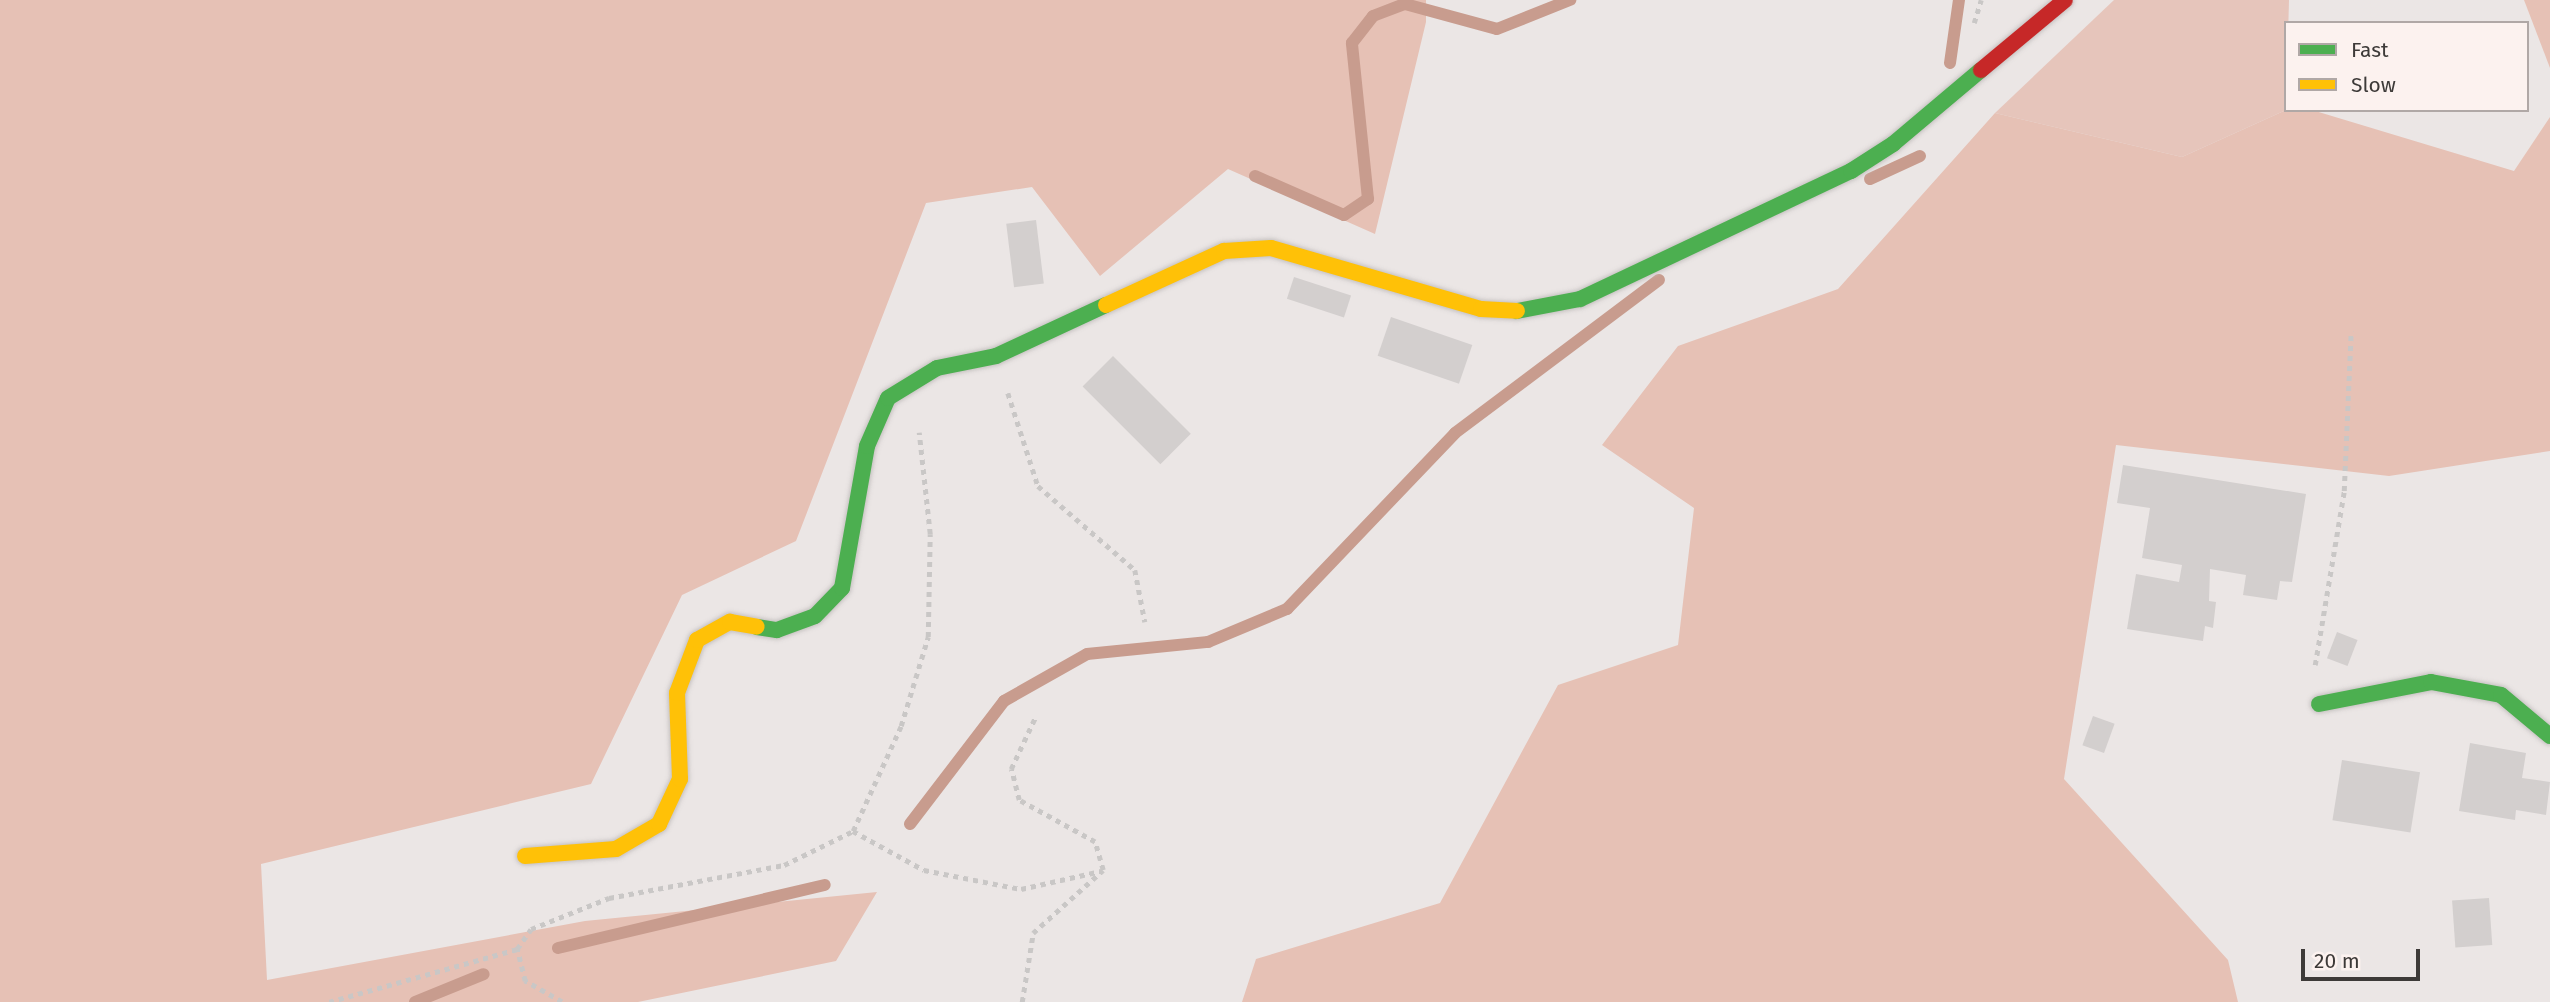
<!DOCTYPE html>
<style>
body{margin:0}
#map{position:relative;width:2550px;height:1002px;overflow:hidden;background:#ebe6e5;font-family:"Fira Sans",sans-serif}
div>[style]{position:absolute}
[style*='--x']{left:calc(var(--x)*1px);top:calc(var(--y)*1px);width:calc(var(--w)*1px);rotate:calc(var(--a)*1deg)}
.green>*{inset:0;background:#e6c5bb}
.forest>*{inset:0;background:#e6c1b5}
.stream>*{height:12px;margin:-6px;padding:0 6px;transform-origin:6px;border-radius:6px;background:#c89c8e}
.building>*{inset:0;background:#d3cfce;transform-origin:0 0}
.path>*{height:4.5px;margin-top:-2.25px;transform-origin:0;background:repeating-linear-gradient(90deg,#c9c7c6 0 5px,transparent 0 10px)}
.roads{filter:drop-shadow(0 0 2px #c6c2c1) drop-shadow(0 0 2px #c6c2c1)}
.fast>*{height:16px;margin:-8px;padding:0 8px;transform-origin:8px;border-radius:8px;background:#4caf50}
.slow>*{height:16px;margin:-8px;padding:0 8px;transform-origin:8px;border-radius:8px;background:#ffc107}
.jam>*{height:16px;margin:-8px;padding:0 8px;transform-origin:8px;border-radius:8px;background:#c62828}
span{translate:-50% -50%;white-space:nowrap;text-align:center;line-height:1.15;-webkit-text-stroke:5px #fcf2ef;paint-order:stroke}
.legend{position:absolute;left:2284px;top:21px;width:245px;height:91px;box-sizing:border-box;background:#fcf2ef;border:2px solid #b0a8a6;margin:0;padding:9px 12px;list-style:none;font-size:21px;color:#3d3a38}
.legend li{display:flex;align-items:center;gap:14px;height:35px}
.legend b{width:35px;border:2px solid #b0a8a6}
.scale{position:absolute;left:2301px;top:949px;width:119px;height:32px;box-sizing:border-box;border:4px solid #3d3a38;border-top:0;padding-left:9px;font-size:21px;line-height:24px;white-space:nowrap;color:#3d3a38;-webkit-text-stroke:5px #fcf2ef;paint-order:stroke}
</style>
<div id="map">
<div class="green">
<i style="clip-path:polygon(2114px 0,2289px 0,2286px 110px,2182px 157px,1995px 113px)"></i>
</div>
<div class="forest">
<i style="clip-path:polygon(0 0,1426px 0,1426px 22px,1375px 234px,1228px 169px,1100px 276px,1032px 187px,926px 203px,796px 541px,682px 595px,591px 784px,261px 864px,267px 980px,585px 921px,877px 892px,836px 961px,638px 1002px,0 1002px)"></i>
<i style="clip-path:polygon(2524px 0,2550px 0,2550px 68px)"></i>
<i style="clip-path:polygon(2286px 110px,2312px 110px,2514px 171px,2550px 117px,2550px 451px,2389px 476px,2116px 445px,2064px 779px,2228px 960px,2238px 1002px,1242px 1002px,1256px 959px,1440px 903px,1558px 685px,1678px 645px,1694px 508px,1602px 445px,1678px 346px,1838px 289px,1995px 113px,2182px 157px)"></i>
</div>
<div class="stream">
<i style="--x:1950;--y:63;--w:64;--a:-81.9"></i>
<i style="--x:1255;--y:176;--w:97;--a:23.7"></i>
<i style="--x:1344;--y:215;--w:29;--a:-34"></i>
<i style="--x:1368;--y:199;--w:157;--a:-95.9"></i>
<i style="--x:1352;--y:43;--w:34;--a:-52"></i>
<i style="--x:1373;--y:16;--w:34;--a:-21"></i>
<i style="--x:1405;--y:4;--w:95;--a:15.2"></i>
<i style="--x:1497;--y:29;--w:79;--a:-21.7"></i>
<i style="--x:1870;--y:179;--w:55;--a:-24.7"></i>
<i style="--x:910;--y:824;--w:155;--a:-52.6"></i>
<i style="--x:1004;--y:701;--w:95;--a:-29.5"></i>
<i style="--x:1087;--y:654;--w:122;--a:-5.7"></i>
<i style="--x:1208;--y:642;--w:86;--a:-22.7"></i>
<i style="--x:1287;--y:609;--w:243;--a:-46.3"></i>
<i style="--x:1455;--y:433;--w:255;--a:-36.9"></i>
<i style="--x:558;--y:948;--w:274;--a:-13.3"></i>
<i style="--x:415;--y:1002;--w:74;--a:-22.1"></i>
</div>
<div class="building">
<i style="left:1036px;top:220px;width:64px;height:30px;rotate:83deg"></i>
<i style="left:1294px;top:277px;width:60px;height:23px;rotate:18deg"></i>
<i style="left:1391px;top:317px;width:86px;height:41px;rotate:19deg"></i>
<i style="left:1113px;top:356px;width:110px;height:43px;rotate:45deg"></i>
<i style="clip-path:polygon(2123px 465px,2306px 494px,2292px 582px,2280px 581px,2277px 600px,2243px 595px,2246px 575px,2210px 569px,2209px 601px,2216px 602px,2213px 628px,2205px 626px,2203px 641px,2127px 629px,2136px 574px,2179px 582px,2182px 565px,2142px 558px,2150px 508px,2117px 503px)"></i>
<i style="left:2337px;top:632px;width:22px;height:28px;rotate:21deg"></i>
<i style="left:2093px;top:716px;width:23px;height:31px;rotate:20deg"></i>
<i style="clip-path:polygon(2470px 743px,2526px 753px,2522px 778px,2550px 782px,2546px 815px,2516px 810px,2515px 820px,2459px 811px)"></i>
<i style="left:2342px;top:760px;width:79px;height:61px;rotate:9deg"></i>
<i style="left:2489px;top:898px;width:47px;height:37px;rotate:86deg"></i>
</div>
<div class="path">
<i style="--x:1974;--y:23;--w:24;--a:-73"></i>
<i style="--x:1008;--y:393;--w:98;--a:72.1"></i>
<i style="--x:1038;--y:486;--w:128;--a:40.9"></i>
<i style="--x:1135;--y:570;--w:53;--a:79.1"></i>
<i style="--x:2315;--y:665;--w:176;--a:-80.5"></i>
<i style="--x:2344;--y:491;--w:160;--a:-87.5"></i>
<i style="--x:853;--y:831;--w:81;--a:28.8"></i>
<i style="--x:924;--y:870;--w:99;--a:11.1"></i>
<i style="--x:1021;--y:889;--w:82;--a:-12.7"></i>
<i style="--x:329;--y:1002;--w:195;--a:-15.7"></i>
<i style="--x:562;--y:1002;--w:43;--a:-150.4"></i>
<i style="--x:525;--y:981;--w:33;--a:-104"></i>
<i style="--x:517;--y:949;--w:24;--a:-55"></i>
<i style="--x:531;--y:929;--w:84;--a:-21.7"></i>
<i style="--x:609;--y:898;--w:178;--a:-10.7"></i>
<i style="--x:784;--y:865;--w:77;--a:-26.2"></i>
<i style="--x:853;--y:831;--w:115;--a:-65.4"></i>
<i style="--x:901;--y:726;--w:93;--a:-73.1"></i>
<i style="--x:928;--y:637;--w:103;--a:-88.9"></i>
<i style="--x:930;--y:534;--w:102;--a:-96.2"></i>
<i style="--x:1022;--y:1002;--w:70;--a:-80.9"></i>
<i style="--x:1033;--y:933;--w:94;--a:-42"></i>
<i style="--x:1103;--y:870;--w:29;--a:-106"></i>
<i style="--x:1095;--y:842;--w:87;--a:-151.1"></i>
<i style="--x:1019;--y:800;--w:32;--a:-104"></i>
<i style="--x:1011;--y:769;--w:56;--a:-64.8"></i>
</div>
<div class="roads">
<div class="fast">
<i style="--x:1517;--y:311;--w:64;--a:-10.8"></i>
<i style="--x:1580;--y:299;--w:300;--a:-25.3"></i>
<i style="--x:1851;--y:171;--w:50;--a:-32.7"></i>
<i style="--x:1893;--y:144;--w:115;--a:-40.1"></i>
<i style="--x:757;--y:627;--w:20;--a:9"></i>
<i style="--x:777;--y:630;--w:40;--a:-20.2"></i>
<i style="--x:815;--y:616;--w:39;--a:-46"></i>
<i style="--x:842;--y:588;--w:144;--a:-80"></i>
<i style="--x:867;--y:446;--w:52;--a:-66.4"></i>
<i style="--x:888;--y:398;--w:57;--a:-31.5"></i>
<i style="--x:937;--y:368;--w:60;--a:-11.5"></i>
<i style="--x:996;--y:356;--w:121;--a:-24.9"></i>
<i style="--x:2319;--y:704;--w:114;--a:-11.1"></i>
<i style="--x:2431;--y:682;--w:71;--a:10.5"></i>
<i style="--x:2501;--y:695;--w:64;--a:39.9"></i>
</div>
<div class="slow">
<i style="--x:1106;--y:305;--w:130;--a:-24.6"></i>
<i style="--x:1224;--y:251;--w:47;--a:-3.7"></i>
<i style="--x:1271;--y:248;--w:219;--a:16.2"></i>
<i style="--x:1481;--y:309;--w:36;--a:3"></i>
<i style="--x:525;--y:856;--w:91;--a:-4.4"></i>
<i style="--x:616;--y:849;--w:50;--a:-30.2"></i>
<i style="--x:659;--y:824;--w:50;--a:-65"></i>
<i style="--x:680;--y:779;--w:86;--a:-92"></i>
<i style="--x:677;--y:693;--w:57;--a:-69.3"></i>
<i style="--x:697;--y:640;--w:38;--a:-29"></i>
<i style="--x:730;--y:622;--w:27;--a:10"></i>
</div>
<div class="jam">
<i style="--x:1981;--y:70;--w:109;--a:-39.8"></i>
</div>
</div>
<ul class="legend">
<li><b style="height:9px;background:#4caf50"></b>Fast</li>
<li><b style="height:9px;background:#ffc107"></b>Slow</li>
</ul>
<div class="scale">20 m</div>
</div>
